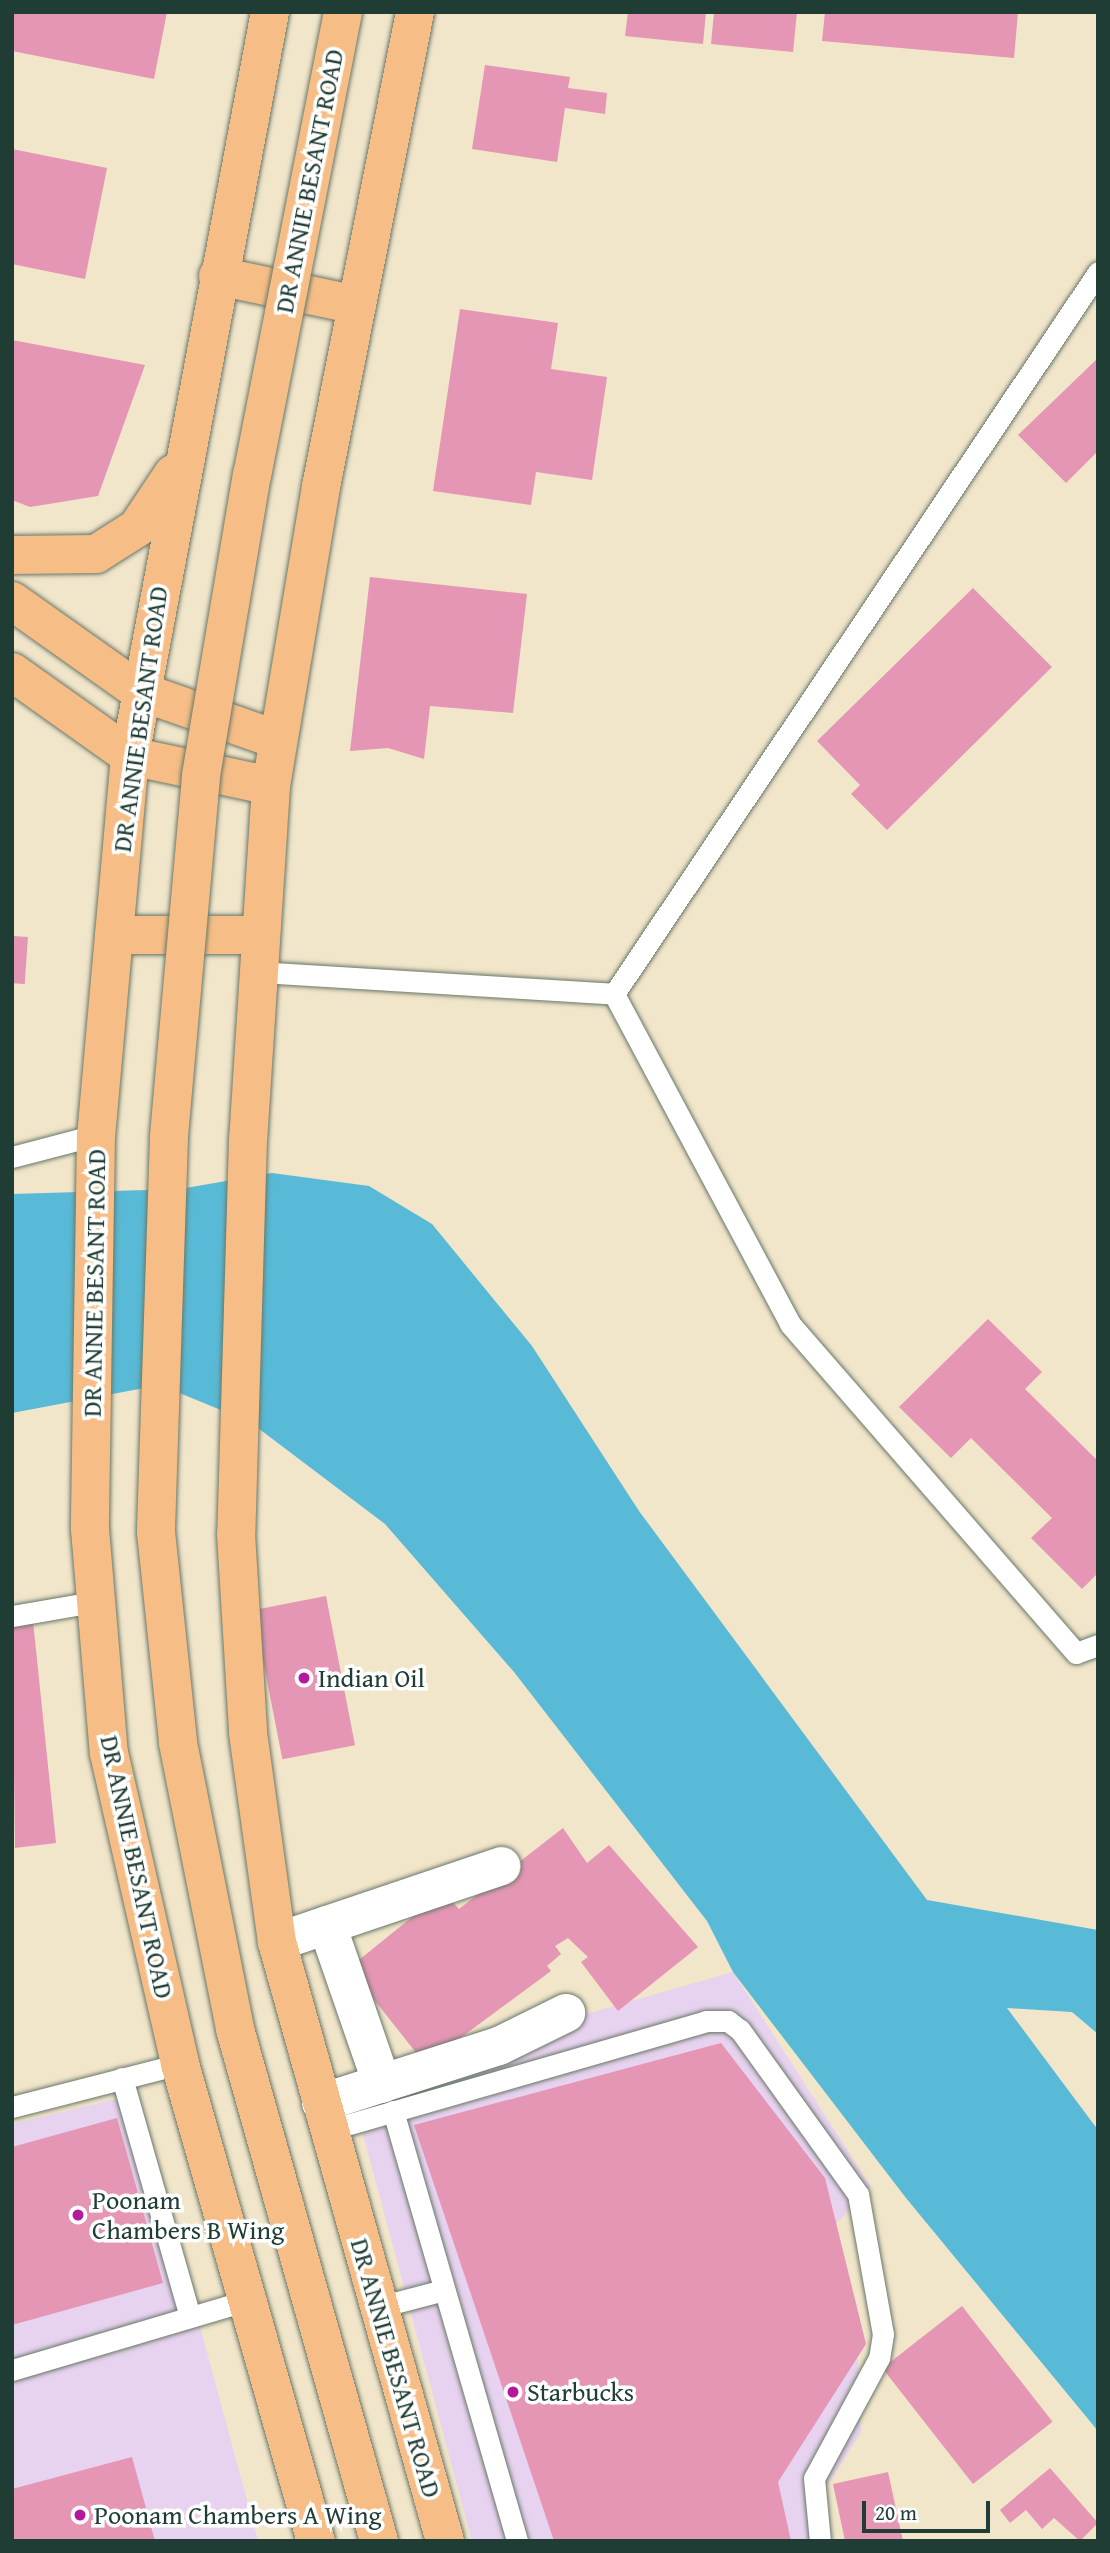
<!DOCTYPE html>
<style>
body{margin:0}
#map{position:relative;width:1110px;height:2553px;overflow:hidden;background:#f1e5ca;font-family:"Gentium Book Plus",serif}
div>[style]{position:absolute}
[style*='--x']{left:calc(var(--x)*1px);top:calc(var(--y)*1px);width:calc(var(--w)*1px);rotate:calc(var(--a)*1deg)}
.built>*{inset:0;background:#e7d2ef}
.water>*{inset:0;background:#58bad6}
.building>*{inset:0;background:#e596b4;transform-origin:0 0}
.roads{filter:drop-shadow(0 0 2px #687868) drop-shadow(0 0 2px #687868)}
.service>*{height:21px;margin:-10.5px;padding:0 10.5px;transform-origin:10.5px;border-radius:10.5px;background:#fff}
.minor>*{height:38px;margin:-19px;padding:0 19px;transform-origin:19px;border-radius:19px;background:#fff}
.primary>*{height:38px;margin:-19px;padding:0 19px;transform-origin:19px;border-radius:19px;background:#f6be86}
.bridges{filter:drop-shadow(0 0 2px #687868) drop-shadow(0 0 2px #687868)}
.primary-bridge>*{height:38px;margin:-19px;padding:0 19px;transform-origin:19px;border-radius:19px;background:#f6be86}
.dots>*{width:19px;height:19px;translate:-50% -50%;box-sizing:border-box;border:4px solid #fff;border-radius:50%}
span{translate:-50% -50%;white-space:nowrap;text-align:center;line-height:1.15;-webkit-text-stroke:7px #fff;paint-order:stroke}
.street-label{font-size:26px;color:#1f3d34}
.poi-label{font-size:26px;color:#1f3d34}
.left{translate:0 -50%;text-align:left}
.frame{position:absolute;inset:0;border:14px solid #1f3d34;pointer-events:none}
.scale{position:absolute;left:862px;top:2501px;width:128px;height:32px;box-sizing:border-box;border:4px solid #1f3d34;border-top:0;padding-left:9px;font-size:21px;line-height:24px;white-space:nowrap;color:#1f3d34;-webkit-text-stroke:5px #fff;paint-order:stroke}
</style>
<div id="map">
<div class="built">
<i style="clip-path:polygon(733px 1972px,871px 2187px,833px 2227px,857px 2338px,861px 2432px,808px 2516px,816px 2541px,472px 2541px,349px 2082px)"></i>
<i style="clip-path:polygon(137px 2094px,258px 2541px,12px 2541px,12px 2124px)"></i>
</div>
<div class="water">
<i style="clip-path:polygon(272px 1173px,369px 1186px,432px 1224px,532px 1346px,639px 1511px,927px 1900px,1098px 1930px,1098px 2034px,1072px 2012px,1007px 2008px,1098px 2130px,1098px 2431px,906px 2198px,733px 1972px,707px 1921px,514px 1672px,385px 1524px,250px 1422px,160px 1385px,12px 1413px,12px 1194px,180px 1189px)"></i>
</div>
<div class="building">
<i style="clip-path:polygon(12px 12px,167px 12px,154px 79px,12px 51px)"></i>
<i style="clip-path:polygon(628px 12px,706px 12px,703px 44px,625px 36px)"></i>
<i style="clip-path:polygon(714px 12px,797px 12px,793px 52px,711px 44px)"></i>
<i style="clip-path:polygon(825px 12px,1018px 12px,1014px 58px,822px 41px)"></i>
<i style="clip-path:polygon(485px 65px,570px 77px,568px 88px,607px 93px,605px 114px,565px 108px,557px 162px,472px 149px)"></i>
<i style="clip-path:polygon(12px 149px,107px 168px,85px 279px,12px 264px)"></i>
<i style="clip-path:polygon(460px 309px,558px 323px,551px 369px,607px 377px,592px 480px,536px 472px,531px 505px,433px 491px)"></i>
<i style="clip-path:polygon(12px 340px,145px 365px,98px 496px,30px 507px,12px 500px)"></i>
<i style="clip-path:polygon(1098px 358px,1098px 451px,1066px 483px,1018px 435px)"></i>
<i style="clip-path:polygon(370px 577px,527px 594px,513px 713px,430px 706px,424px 759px,388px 748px,350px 751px)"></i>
<i style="clip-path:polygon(973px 588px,1052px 667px,887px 830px,851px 794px,860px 785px,817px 741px)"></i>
<i style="left:12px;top:936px;width:16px;height:47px;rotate:4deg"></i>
<i style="clip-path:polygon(988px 1319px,1042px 1372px,1025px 1389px,1098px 1461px,1098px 1573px,1082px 1589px,1031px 1538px,1052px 1518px,971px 1438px,951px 1458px,899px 1407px)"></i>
<i style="left:326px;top:1596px;width:152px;height:74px;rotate:79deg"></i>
<i style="clip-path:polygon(33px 1621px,56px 1843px,15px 1848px,12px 1626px)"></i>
<i style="clip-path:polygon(563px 1828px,587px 1863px,609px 1845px,698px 1947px,618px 2011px,581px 1962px,588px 1957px,568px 1938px,555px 1946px,561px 1954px,547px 1966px,551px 1971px,425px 2064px,349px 1968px,443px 1892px,459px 1909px)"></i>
<i style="clip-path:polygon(721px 2043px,825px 2178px,866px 2344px,778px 2482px,791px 2541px,554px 2541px,414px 2125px)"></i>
<i style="clip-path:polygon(117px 2118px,163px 2283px,12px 2325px,12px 2147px)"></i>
<i style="left:962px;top:2306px;width:147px;height:101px;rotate:52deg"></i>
<i style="clip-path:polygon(132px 2457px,155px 2541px,12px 2541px,12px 2489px)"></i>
<i style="clip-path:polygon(1050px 2468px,1098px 2523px,1080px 2541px,1054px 2518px,1042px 2529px,1026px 2510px,1010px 2523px,1000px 2510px)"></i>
<i style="clip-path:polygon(888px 2472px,903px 2541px,845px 2541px,833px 2484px)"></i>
</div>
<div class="roads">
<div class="service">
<i style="--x:259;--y:972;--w:356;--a:3.5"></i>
<i style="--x:614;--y:994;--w:374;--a:61.9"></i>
<i style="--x:790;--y:1324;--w:436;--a:49"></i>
<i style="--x:1076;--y:1653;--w:23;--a:-20"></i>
<i style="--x:614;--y:994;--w:869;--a:-56.16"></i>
<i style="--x:12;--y:1157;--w:87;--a:-14.7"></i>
<i style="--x:12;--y:1616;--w:88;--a:-9.8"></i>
<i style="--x:122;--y:2078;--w:248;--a:74.1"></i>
<i style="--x:12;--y:2107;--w:173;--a:-14.4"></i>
<i style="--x:393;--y:2111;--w:448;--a:73.9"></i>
<i style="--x:329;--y:2130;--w:392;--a:-16.1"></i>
<i style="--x:706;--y:2021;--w:22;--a:0"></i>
<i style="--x:728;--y:2021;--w:15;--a:37"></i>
<i style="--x:740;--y:2030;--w:202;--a:54.3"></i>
<i style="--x:858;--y:2194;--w:142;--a:79.9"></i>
<i style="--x:883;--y:2334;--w:24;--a:99"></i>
<i style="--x:879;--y:2358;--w:136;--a:118.4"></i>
<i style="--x:814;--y:2478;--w:63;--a:84.6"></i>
<i style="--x:379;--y:2307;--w:67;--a:-14.7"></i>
<i style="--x:12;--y:2370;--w:249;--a:-16.5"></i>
</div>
<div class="minor">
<i style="--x:327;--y:1925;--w:168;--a:70.9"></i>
<i style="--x:277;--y:1942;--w:237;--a:-18.7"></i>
<i style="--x:321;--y:2103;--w:187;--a:-17.8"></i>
<i style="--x:499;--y:2046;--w:75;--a:-26.2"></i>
</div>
<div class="primary">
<i style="--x:270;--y:12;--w:757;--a:100.66"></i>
<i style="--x:130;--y:756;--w:381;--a:95.1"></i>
<i style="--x:96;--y:1135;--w:394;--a:90.9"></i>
<i style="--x:90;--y:1529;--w:225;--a:85.2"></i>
<i style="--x:109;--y:1753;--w:319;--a:77.1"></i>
<i style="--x:180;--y:2064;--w:496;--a:74.1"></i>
<i style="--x:415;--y:12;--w:484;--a:101.2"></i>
<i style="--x:321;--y:487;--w:303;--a:99.5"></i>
<i style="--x:271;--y:786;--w:354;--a:93.7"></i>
<i style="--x:248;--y:1139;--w:395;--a:91.7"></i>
<i style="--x:236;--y:1534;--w:199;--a:86.5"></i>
<i style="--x:248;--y:1733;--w:211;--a:82.1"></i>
<i style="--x:277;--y:1942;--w:622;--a:74.33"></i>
<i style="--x:218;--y:276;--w:142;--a:11.8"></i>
<i style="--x:12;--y:555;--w:84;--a:-0.7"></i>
<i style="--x:96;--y:554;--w:49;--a:-32.4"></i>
<i style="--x:137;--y:528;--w:65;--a:-56.3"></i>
<i style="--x:12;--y:601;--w:156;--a:35.3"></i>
<i style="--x:139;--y:691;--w:147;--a:19.4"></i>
<i style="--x:12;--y:672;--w:145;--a:35.4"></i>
<i style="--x:130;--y:756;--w:144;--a:12"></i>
<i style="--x:114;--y:935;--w:147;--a:0"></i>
</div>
</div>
<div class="bridges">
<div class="primary-bridge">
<i style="--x:343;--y:12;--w:471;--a:101.1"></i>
<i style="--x:252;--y:474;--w:307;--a:99.6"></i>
<i style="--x:201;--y:777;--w:361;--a:95.1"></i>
<i style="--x:169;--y:1137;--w:395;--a:91.9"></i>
<i style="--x:156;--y:1532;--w:212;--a:84"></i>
<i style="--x:178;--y:1743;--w:292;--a:78.7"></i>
<i style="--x:235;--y:2029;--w:532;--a:74.29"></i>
</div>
</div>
<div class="dots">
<i style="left:304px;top:1678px;background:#b5179e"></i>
<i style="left:78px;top:2215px;background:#b5179e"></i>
<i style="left:513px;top:2392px;background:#b5179e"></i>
<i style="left:80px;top:2515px;background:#b5179e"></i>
</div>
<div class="street-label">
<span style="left:309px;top:181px;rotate:-79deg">DR ANNIE BESANT ROAD</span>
<span style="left:140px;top:719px;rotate:-82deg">DR ANNIE BESANT ROAD</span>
<span style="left:94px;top:1283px;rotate:-89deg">DR ANNIE BESANT ROAD</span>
<span style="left:137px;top:1867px;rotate:78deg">DR ANNIE BESANT ROAD</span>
<span style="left:396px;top:2368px;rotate:74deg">DR ANNIE BESANT ROAD</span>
</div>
<div class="poi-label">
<span class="left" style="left:318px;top:1678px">Indian Oil</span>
<span class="left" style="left:92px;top:2215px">Poonam<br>Chambers B Wing</span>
<span class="left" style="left:527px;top:2392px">Starbucks</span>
<span class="left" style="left:94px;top:2515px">Poonam Chambers A Wing</span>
</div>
<div class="frame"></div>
<div class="scale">20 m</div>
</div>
